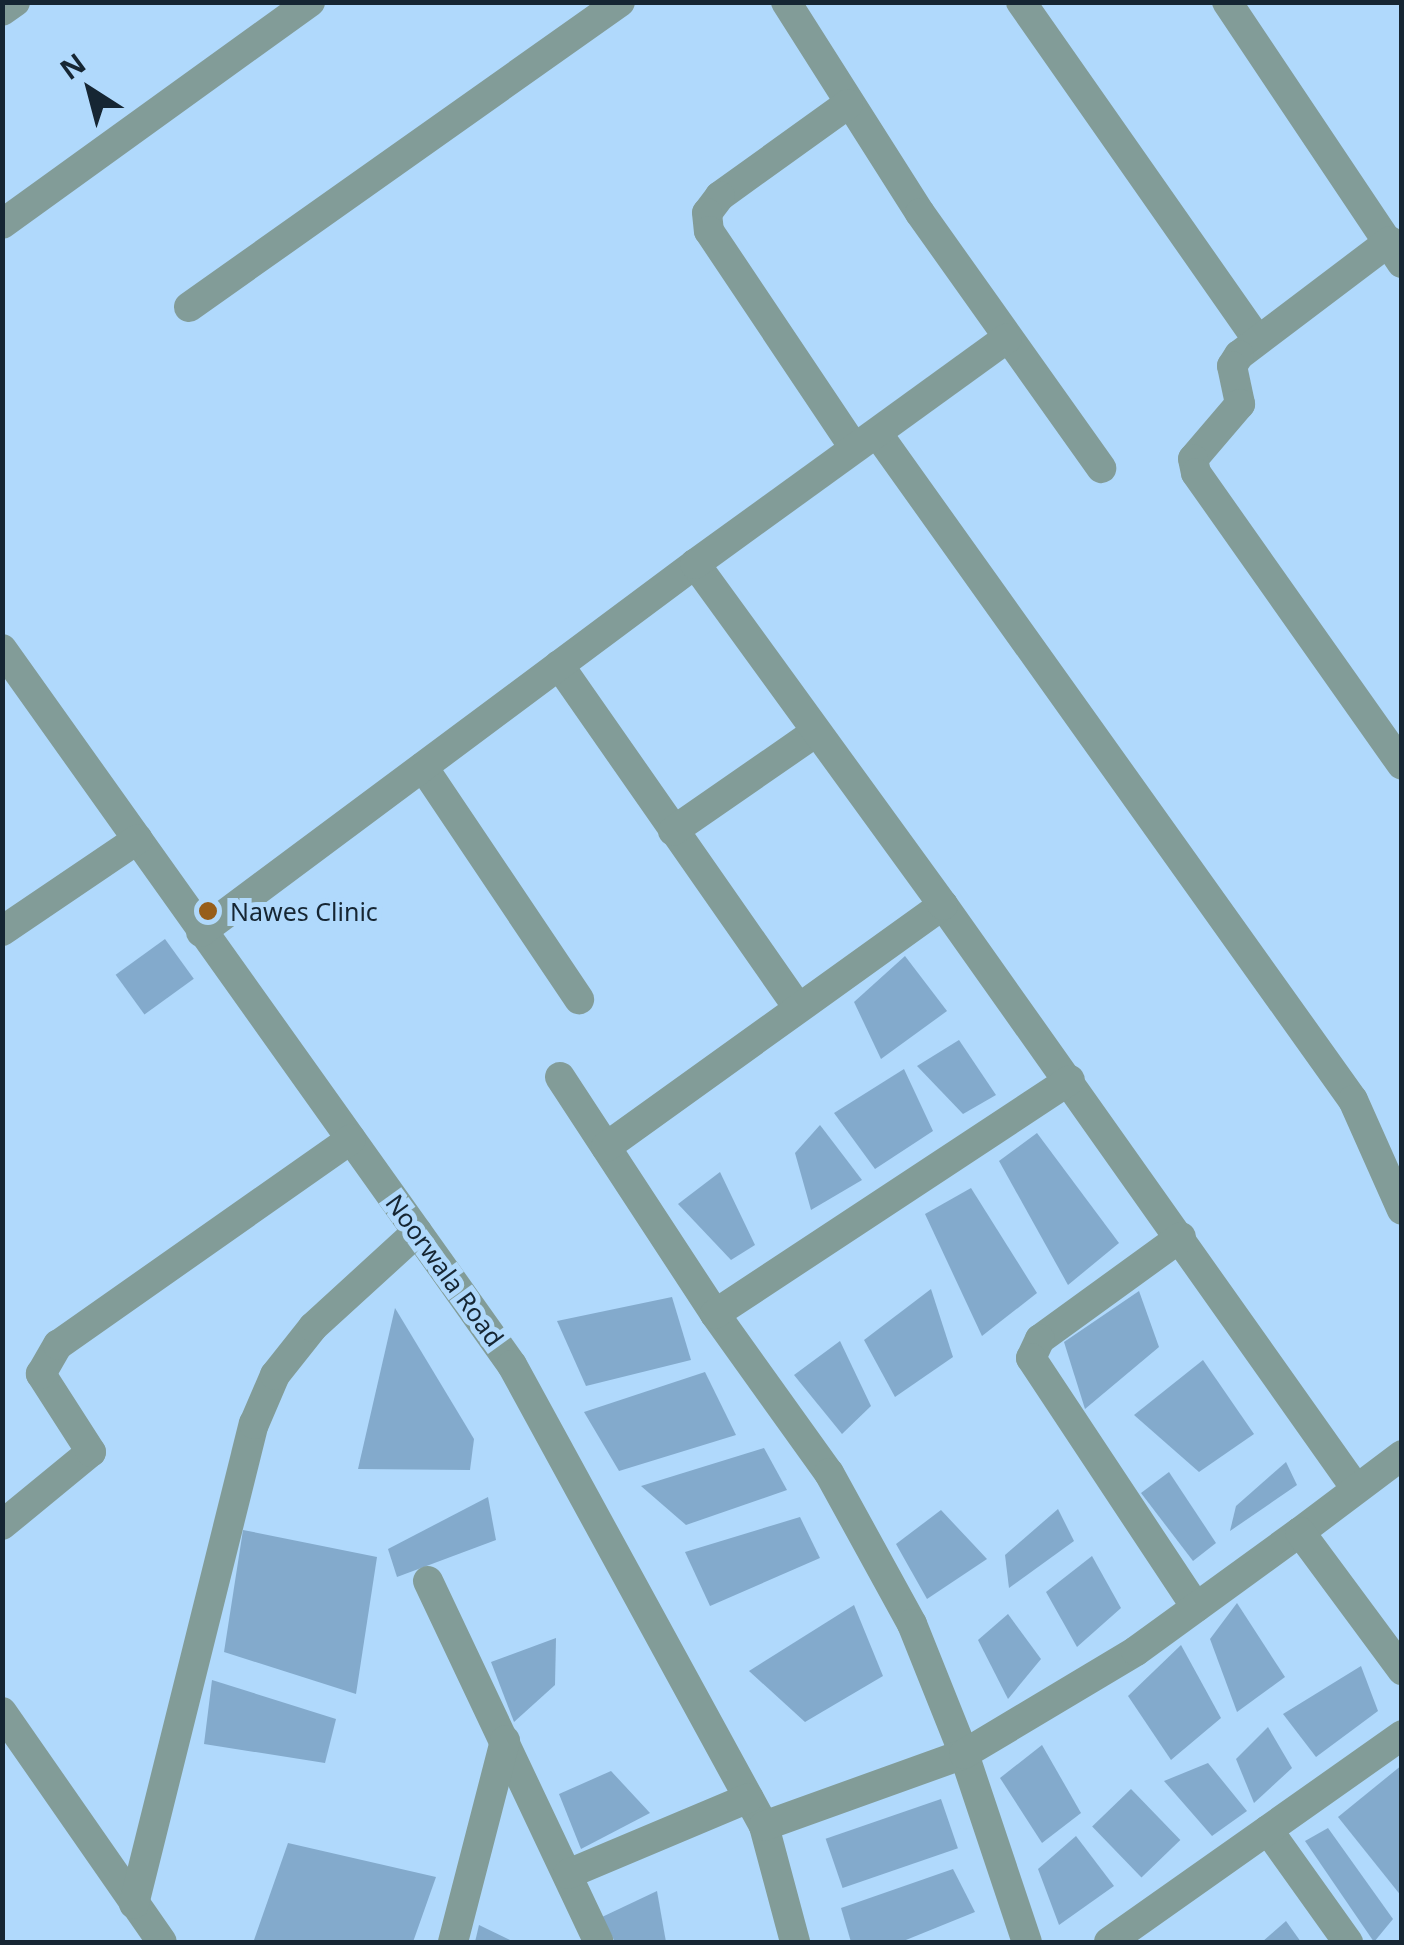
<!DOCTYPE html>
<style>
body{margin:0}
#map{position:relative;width:1404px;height:1945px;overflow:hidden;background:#b0d9fc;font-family:"Noto Sans",sans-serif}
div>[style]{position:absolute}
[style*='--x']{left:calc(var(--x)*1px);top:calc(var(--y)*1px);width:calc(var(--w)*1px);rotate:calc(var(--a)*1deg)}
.building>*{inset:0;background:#83aacc;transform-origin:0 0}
.minor>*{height:30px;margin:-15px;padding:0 15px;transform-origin:15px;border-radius:15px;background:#829c98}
.dots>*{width:28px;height:28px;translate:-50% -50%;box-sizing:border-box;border:5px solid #b0d9fc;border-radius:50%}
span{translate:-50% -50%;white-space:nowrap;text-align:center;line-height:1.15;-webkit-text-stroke:10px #b0d9fc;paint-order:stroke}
.poi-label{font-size:25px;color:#162633}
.left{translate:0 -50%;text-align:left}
.street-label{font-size:25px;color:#162633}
.frame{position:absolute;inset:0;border:5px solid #162633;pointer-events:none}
.north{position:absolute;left:40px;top:40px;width:100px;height:100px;-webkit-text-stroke:8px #b0d9fc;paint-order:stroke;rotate:324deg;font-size:28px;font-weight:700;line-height:40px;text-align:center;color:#162633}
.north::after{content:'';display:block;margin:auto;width:35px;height:45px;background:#162633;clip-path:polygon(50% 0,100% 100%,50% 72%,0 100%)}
</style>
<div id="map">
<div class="building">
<i style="left:165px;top:939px;width:49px;height:61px;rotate:54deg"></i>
<i style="clip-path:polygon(905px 956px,947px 1011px,881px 1059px,854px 1002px)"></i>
<i style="clip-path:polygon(959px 1040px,996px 1095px,963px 1114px,917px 1066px)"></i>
<i style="clip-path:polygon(904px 1069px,933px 1131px,875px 1169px,834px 1113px)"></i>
<i style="clip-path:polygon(820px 1125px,862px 1180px,811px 1210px,795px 1153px)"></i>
<i style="clip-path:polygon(1037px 1133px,1119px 1243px,1068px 1285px,999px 1161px)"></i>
<i style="clip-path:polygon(720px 1172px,755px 1245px,731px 1260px,678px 1204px)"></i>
<i style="clip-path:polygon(971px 1188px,1037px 1293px,982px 1336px,925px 1214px)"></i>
<i style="clip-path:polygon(931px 1289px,953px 1357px,895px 1397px,864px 1340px)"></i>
<i style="clip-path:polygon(1139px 1291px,1159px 1347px,1085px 1409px,1064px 1342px)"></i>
<i style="clip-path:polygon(672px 1297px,691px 1360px,586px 1386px,557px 1321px)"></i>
<i style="clip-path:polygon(395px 1308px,474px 1439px,470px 1470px,358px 1469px)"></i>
<i style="clip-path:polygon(840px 1341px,871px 1406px,842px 1434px,794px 1375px)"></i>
<i style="clip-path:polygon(1203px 1360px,1254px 1434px,1199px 1472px,1134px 1415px)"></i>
<i style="clip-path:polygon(705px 1372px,736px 1435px,619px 1471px,584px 1412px)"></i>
<i style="clip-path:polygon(764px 1448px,787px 1490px,686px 1525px,641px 1486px)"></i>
<i style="clip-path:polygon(1286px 1462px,1297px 1485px,1230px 1531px,1236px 1506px)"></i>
<i style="clip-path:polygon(1169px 1472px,1216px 1543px,1193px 1561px,1141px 1493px)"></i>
<i style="clip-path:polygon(488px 1497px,496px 1540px,397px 1577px,388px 1549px)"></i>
<i style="clip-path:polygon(1058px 1509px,1074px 1541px,1009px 1588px,1005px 1555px)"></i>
<i style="clip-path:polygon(941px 1510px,987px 1559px,927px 1599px,896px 1544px)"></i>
<i style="clip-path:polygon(800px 1517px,820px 1558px,710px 1606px,685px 1552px)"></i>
<i style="clip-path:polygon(243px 1530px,377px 1557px,356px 1694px,224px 1652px)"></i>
<i style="clip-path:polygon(1092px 1556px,1121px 1608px,1077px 1647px,1046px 1592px)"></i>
<i style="clip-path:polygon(1237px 1603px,1285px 1677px,1237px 1712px,1210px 1639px)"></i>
<i style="clip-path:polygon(854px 1605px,883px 1676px,805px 1722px,749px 1671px)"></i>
<i style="clip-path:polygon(1008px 1614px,1041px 1659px,1008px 1699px,978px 1640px)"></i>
<i style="clip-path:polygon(556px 1638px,555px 1685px,514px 1722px,491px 1662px)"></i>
<i style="clip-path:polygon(1181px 1645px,1221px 1718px,1171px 1760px,1128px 1696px)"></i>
<i style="clip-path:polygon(1361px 1666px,1378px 1711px,1316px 1757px,1283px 1714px)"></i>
<i style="clip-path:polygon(212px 1680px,336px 1719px,325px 1763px,204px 1744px)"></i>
<i style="clip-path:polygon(1268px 1727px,1292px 1768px,1254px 1803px,1236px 1759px)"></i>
<i style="clip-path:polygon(1042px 1745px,1081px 1813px,1042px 1843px,1000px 1778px)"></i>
<i style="clip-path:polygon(1208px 1763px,1247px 1811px,1212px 1836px,1164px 1781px)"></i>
<i style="clip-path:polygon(1402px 1765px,1402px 1897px,1338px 1817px)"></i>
<i style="clip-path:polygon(611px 1771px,650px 1813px,581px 1849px,559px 1794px)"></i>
<i style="left:1131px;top:1789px;width:71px;height:54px;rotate:46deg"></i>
<i style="left:941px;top:1799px;width:52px;height:122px;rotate:71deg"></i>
<i style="clip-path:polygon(1328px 1828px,1393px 1919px,1374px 1942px,1305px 1841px)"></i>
<i style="clip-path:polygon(1076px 1836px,1114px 1886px,1059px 1925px,1038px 1869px)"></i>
<i style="clip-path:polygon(288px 1843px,436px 1877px,413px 1942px,254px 1940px)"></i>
<i style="clip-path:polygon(953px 1869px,975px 1912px,901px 1942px,851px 1942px,841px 1908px)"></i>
<i style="clip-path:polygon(657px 1891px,666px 1942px,615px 1942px,602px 1917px)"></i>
<i style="clip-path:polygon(1286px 1921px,1301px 1942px,1262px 1942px)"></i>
<i style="clip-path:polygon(479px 1925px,510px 1940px,509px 1942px,475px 1942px)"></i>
</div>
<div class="minor">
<i style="--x:786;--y:2;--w:250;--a:57.6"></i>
<i style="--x:920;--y:213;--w:313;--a:54.6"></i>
<i style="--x:1021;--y:2;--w:410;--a:55"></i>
<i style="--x:1227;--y:2;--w:314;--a:56.2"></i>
<i style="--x:2;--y:11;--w:16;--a:-35"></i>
<i style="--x:848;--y:104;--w:158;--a:144.3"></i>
<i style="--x:720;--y:196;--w:21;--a:127"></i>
<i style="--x:707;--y:213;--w:18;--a:84"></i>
<i style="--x:709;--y:231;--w:261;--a:56.2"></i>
<i style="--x:2;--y:224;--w:380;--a:-35.8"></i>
<i style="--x:1390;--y:241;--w:189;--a:142.9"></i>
<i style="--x:1239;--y:355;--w:13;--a:122"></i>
<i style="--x:1232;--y:366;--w:39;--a:78"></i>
<i style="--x:1240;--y:404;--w:72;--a:130.5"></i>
<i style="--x:1193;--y:459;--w:14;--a:78"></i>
<i style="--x:1196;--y:473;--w:357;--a:54.8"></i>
<i style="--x:189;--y:307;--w:528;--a:-35.29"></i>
<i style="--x:877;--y:433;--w:819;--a:54.49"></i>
<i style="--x:1353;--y:1100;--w:120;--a:66"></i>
<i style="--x:2;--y:649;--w:879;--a:54.54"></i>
<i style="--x:512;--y:1365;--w:525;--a:61.34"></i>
<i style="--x:764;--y:1826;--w:120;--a:75"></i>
<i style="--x:559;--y:665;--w:417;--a:55.1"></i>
<i style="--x:423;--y:767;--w:280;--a:56.1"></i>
<i style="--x:673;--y:831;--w:174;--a:-34.7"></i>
<i style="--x:943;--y:905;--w:713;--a:54.71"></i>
<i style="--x:2;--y:931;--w:164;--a:-34.1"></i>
<i style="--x:201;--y:932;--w:616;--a:-36.68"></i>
<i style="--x:560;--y:1077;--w:283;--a:56.8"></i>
<i style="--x:715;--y:1314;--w:196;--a:54.4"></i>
<i style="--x:829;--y:1473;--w:172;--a:61.2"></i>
<i style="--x:912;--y:1624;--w:140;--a:68.2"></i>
<i style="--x:964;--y:1754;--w:198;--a:71.5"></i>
<i style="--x:606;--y:1147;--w:415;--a:-35.7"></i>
<i style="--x:943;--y:905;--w:422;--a:-126"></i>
<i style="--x:695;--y:564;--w:385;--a:-35.9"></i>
<i style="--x:1181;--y:1237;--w:174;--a:144.1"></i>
<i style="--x:1040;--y:1339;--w:21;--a:115"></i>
<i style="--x:1031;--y:1358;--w:299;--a:56.5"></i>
<i style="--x:715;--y:1314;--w:425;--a:-33.4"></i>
<i style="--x:2;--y:1525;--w:115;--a:-39.4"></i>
<i style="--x:91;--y:1452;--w:93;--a:-122.7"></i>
<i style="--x:41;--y:1374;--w:34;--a:-60"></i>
<i style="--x:58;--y:1345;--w:358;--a:-35.1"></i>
<i style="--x:1300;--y:1532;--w:128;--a:-37"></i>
<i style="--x:428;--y:1581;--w:399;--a:64.7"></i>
<i style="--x:2;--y:1712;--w:280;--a:55.2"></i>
<i style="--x:764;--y:1826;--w:213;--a:-19.8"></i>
<i style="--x:964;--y:1754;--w:200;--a:-30.9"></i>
<i style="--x:1136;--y:1651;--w:203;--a:-36"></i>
<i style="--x:1300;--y:1532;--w:172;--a:53.5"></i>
<i style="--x:1268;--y:1830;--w:138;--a:54.5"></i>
<i style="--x:568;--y:1874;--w:196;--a:-22.8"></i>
<i style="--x:134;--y:1904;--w:495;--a:-76"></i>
<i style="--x:254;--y:1424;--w:53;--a:-66.8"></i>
<i style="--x:275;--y:1375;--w:61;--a:-51.6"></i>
<i style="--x:313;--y:1327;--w:141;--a:-42.4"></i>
<i style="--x:453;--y:1942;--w:208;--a:-75.5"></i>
<i style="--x:1109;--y:1942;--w:359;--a:-35.2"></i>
</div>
<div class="dots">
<i style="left:208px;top:911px;background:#975e1b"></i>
</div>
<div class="poi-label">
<span class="left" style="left:230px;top:911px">Nawes Clinic</span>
</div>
<div class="street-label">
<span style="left:445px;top:1270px;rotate:54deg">Noorwala Road</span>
</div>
<div class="frame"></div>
<div class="north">N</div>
</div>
